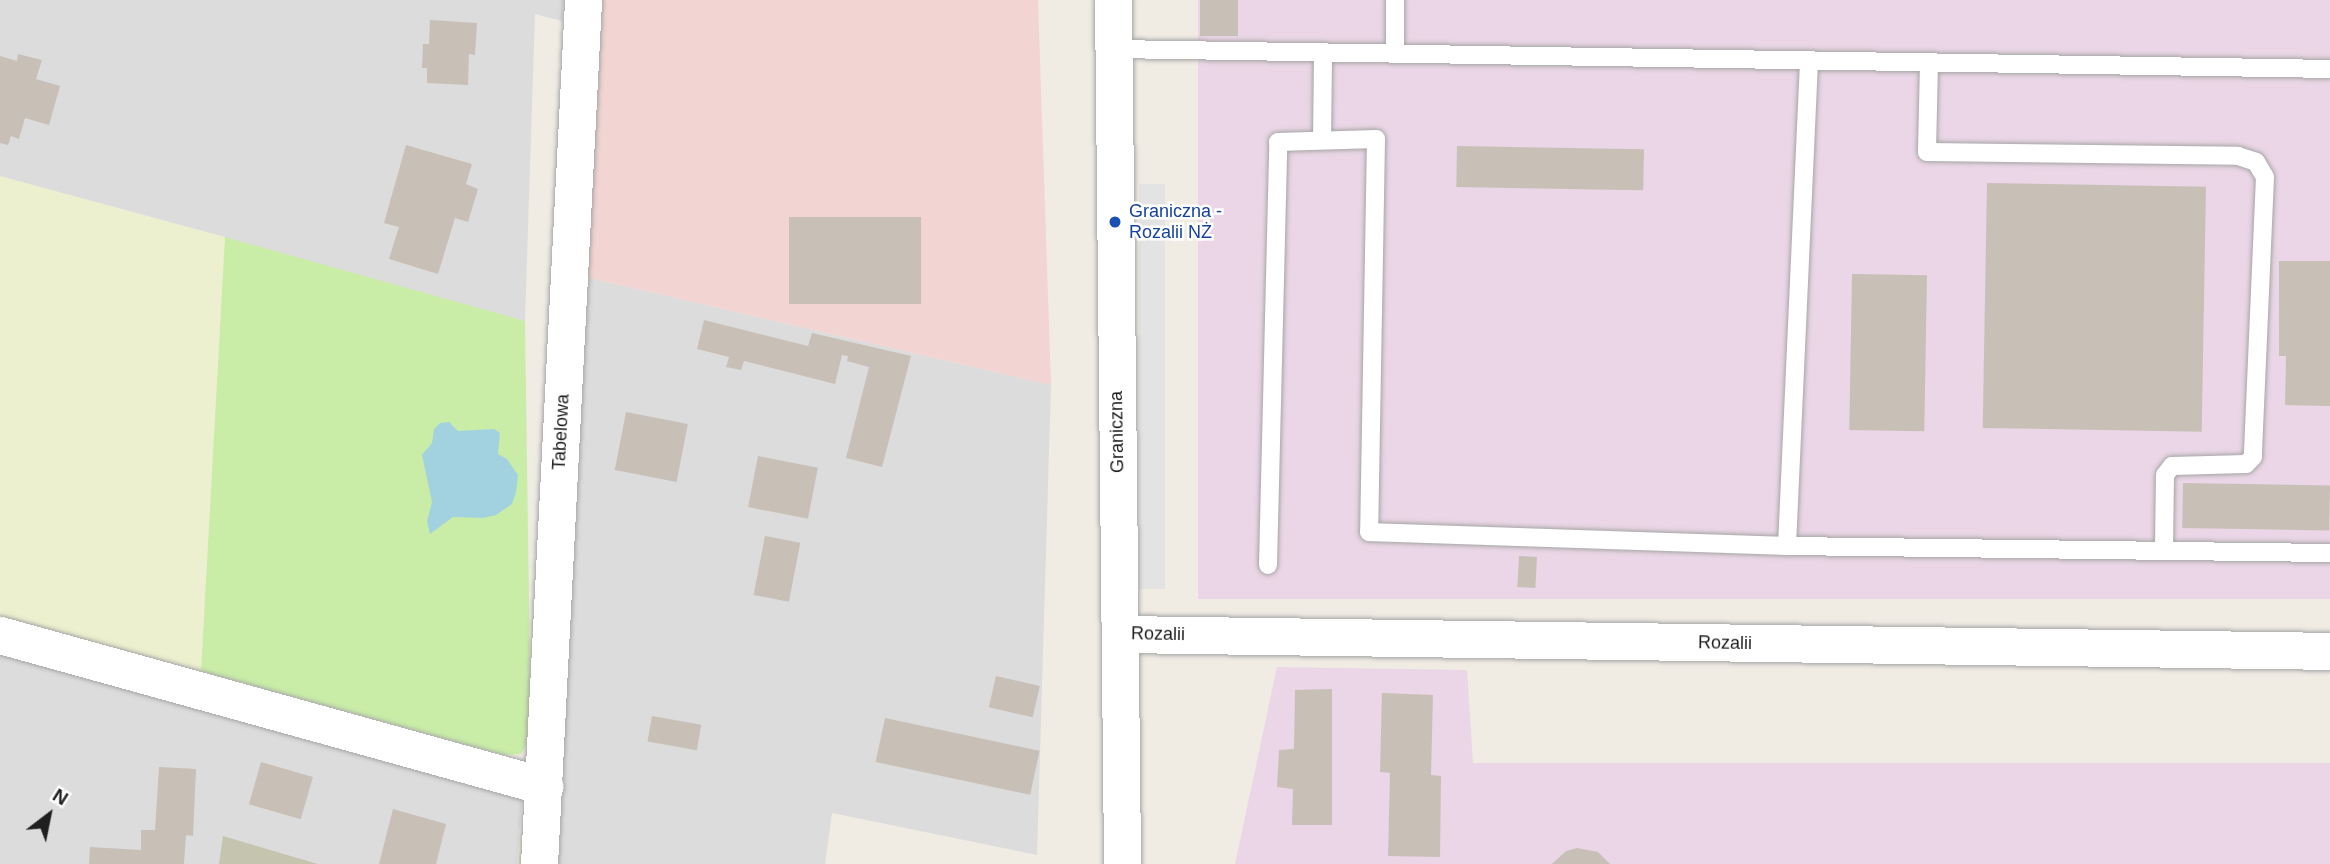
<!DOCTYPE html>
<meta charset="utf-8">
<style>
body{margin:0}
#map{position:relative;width:2330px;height:864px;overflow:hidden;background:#f0ece4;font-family:Helvetica,sans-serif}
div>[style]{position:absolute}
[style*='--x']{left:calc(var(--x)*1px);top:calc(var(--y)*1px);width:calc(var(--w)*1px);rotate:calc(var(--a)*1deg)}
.residential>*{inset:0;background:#dddcdc}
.commercial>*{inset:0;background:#f2d4d2}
.industrial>*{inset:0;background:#ead6e6;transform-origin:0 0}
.construction>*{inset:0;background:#c5c5af}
.farmland>*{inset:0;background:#edf0ce}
.grass>*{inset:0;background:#c9eda7}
.parking>*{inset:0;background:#e3e3e3;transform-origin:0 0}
.water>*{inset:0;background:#a2d2e0}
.building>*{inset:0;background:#c8bfb7;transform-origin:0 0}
.roads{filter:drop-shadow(0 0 2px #a6a6a6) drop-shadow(0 0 2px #a6a6a6)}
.service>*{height:18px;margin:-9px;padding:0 9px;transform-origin:9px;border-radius:9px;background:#fff}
.minor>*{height:37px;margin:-18.5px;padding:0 18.5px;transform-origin:18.5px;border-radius:18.5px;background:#fff}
.dots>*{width:19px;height:19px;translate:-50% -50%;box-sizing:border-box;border:4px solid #fff;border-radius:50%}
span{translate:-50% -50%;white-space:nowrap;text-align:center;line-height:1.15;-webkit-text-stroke:5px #fff;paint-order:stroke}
.transit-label{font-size:18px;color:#164399}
.left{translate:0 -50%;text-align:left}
.street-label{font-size:18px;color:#1f1f1f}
.north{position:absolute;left:14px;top:780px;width:70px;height:70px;-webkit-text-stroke:5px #fff;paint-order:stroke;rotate:32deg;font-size:19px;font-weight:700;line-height:28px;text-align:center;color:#1f1f1f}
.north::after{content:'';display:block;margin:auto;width:24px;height:32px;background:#1f1f1f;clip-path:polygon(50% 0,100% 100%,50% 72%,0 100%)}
</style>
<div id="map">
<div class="residential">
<i style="clip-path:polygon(0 0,563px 0,562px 21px,535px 14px,525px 321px,0 178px)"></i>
<i style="clip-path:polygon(586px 277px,1051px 385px,1037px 855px,832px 813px,825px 864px,554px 864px)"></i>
<i style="clip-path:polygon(0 654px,522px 797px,517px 864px,0 864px)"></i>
</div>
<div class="commercial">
<i style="clip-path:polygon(596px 0,1038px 0,1051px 385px,586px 277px)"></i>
</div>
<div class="industrial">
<i style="left:1198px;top:0;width:1132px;height:599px"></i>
<i style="clip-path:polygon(1277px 667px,1467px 670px,1473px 763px,2330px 763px,2330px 864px,1235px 864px)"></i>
</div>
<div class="construction">
<i style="clip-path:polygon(223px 836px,318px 864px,219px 864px)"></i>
</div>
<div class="farmland">
<i style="clip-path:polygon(0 176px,225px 237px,201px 671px,0 617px)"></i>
</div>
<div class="grass">
<i style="clip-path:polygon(225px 237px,525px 321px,531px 737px,521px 754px,504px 755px,201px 671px)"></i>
</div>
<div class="parking">
<i style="left:1139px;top:184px;width:26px;height:405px"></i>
</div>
<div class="water">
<i style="clip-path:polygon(449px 422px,458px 431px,494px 429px,500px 433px,498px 454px,507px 459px,518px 475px,516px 492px,512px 504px,496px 515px,483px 518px,453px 517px,430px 534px,427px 521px,432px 502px,422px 455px,432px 443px,434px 429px,440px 423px)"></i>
</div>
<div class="building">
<i style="left:1200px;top:0;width:38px;height:36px"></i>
<i style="clip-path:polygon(430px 20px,477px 23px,475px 55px,469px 54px,468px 85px,427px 83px,427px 68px,422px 68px,423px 44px,429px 44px)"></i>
<i style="clip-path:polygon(18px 54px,42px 60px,36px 79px,60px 86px,49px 125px,25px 118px,19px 139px,11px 136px,8px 145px,0 143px,0 56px,17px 61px)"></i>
<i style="clip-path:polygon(406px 145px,472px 164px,466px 184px,478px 189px,468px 222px,455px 218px,438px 274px,389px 259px,399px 227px,384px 223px)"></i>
<i style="left:1457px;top:146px;width:187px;height:41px;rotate:1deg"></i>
<i style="left:1987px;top:183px;width:219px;height:245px;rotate:1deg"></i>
<i style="left:789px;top:217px;width:132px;height:87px"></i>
<i style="clip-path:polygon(2279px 261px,2330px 261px,2330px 406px,2285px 405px,2286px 356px,2279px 356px)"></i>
<i style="left:1852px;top:274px;width:75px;height:156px;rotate:1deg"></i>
<i style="clip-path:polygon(704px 320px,808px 346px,812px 333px,911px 356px,882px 467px,846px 458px,869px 367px,847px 361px,848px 356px,842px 355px,835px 384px,744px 361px,741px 370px,726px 367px,729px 357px,697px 349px)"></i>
<i style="left:626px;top:412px;width:63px;height:59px;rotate:11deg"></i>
<i style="left:758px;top:456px;width:61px;height:52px;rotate:11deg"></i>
<i style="left:2183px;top:483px;width:147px;height:45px;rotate:1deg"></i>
<i style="left:765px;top:536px;width:36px;height:60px;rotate:11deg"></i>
<i style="left:1519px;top:556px;width:18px;height:31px;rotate:3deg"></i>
<i style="left:996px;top:676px;width:45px;height:32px;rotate:13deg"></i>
<i style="clip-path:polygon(1332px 689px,1332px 825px,1292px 825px,1293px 789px,1277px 787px,1279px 750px,1294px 749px,1295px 690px)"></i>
<i style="clip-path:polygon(1382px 693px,1433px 695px,1431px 775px,1441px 776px,1440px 857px,1388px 856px,1390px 773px,1380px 772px)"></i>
<i style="left:652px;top:716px;width:50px;height:26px;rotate:10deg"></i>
<i style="left:885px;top:718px;width:158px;height:45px;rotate:12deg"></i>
<i style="left:261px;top:762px;width:54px;height:44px;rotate:16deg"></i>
<i style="clip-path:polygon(159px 767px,196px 769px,193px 836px,186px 835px,184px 864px,89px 864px,90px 847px,141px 850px,141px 830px,155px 830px)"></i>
<i style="clip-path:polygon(393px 809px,446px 824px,436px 864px,379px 864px)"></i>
<i style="clip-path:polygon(1577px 848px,1598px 852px,1610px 864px,1552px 864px,1566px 851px)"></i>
</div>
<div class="roads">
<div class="service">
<i style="--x:1114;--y:49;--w:1216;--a:0.94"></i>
<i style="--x:1395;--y:54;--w:54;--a:-90"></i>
<i style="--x:1929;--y:63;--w:89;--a:91.3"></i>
<i style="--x:1927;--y:152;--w:311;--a:0.7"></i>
<i style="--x:2238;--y:156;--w:19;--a:18"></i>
<i style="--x:2256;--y:162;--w:17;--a:59"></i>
<i style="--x:2265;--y:177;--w:280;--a:92.5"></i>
<i style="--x:2253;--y:457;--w:10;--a:135"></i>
<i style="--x:2246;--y:464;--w:74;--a:178.5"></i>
<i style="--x:2172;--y:466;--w:11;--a:128"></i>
<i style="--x:2165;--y:475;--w:76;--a:90.8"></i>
<i style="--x:1322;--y:140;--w:88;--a:-89.3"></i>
<i style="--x:1787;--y:546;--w:485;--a:-87.4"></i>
<i style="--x:1268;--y:565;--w:423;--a:-88.6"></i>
<i style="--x:1278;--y:142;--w:98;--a:-1.8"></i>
<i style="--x:1376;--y:139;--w:393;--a:91"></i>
<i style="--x:1369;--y:532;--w:418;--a:1.9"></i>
<i style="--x:1787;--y:546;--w:543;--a:0.74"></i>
</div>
<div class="minor">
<i style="--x:1113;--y:0;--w:864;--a:89.4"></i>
<i style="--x:1120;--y:634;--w:1210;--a:0.8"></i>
<i style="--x:0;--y:635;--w:565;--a:15.51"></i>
<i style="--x:539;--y:864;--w:865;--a:-87.08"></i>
</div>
</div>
<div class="dots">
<i style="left:1115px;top:222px;background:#1a4fb4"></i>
</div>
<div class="transit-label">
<span class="left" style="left:1129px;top:222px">Graniczna -<br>Rozalii NŻ</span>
</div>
<div class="street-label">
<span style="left:561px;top:432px;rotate:-87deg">Tabelowa</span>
<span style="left:1117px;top:432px;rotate:-91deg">Graniczna</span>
<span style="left:1158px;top:634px;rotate:1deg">Rozalii</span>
<span style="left:1725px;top:643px;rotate:1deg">Rozalii</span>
</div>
<div class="north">N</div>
</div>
